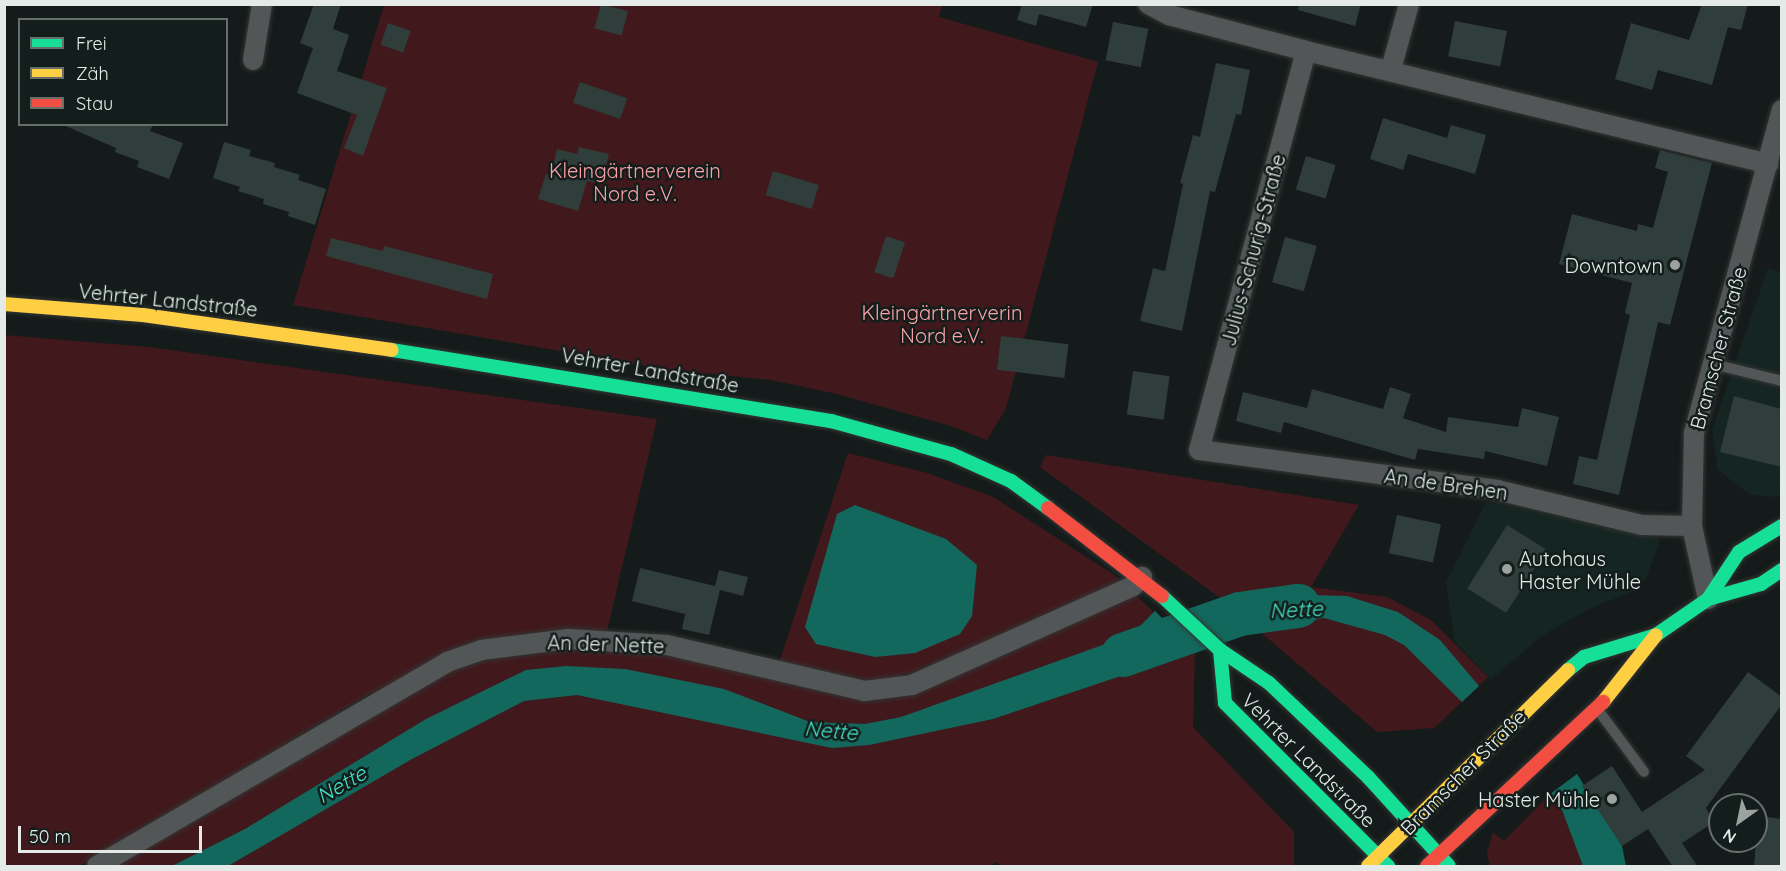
<!DOCTYPE html>
<meta charset="utf-8">
<style>
body{margin:0}
#map{position:relative;width:1786px;height:871px;overflow:hidden;background:#151b1a;font-family:Quicksand,sans-serif}
div>[style]{position:absolute}
[style*='--x']{left:calc(var(--x)*1px);top:calc(var(--y)*1px);width:calc(var(--w)*1px);rotate:calc(var(--a)*1deg)}
.built>*{inset:0;background:#152521}
.green>*{inset:0;background:#41191d}
.water>*{inset:0;background:#12685c}
.river>*{height:44px;margin:-22px;padding:0 22px;transform-origin:22px;border-radius:22px;background:#12685c}
.building>*{inset:0;background:#2f3d3b;transform-origin:0 0}
.roads{filter:drop-shadow(0 0 2px #333635) drop-shadow(0 0 2px #333635)}
.lane>*{height:10px;margin:-5px;padding:0 5px;transform-origin:5px;border-radius:5px;background:#525656}
.street>*{height:20px;margin:-10px;padding:0 10px;transform-origin:10px;border-radius:10px;background:#525656}
.fast>*{height:14px;margin:-7px;padding:0 7px;transform-origin:7px;border-radius:7px;background:#16e098}
.slow>*{height:14px;margin:-7px;padding:0 7px;transform-origin:7px;border-radius:7px;background:#ffcf43}
.jam>*{height:14px;margin:-7px;padding:0 7px;transform-origin:7px;border-radius:7px;background:#f24e42}
.dots>*{width:16px;height:16px;translate:-50% -50%;box-sizing:border-box;border:3px solid #131d1b;border-radius:50%}
span{translate:-50% -50%;white-space:nowrap;text-align:center;line-height:1.15;-webkit-text-stroke:5px #131d1b;paint-order:stroke}
.park-label{font-size:20px;color:#fda2a7}
.street-label{font-size:20px;color:#e4eae8}
.poi-label{font-size:20px;color:#e4eae8}
.right{translate:-100% -50%;text-align:right}
.left{translate:0 -50%;text-align:left}
.water-label{font-size:21px;color:#44e5ca;font-style:italic}
.frame{position:absolute;inset:0;border:6px solid #e4eae8;pointer-events:none}
.legend{position:absolute;left:18px;top:18px;width:210px;height:108px;box-sizing:border-box;background:#131d1b;border:2px solid #676f6d;margin:0;padding:8px 10px;list-style:none;font-size:18px;color:#e4eae8}
.legend li{display:flex;align-items:center;gap:12px;height:30px}
.legend b{width:30px;border:2px solid #676f6d}
.north{position:absolute;left:1708px;top:793px;width:60px;height:60px;box-sizing:border-box;background:#131d1b;border:2px solid #676f6d;border-radius:50%;rotate:213deg;font-size:16px;font-weight:700;line-height:24px;text-align:center;color:#e4eae8}
.north::after{content:'';display:block;margin:auto;width:21px;height:27px;background:#9ca2a0;clip-path:polygon(50% 0,100% 100%,50% 72%,0 100%)}
.scale{position:absolute;left:18px;top:826px;width:184px;height:27px;box-sizing:border-box;border:3px solid #e4eae8;border-top:0;padding-left:8px;font-size:18px;line-height:21px;white-space:nowrap;color:#e4eae8;-webkit-text-stroke:4px #131d1b;paint-order:stroke}
</style>
<div id="map">
<div class="built">
<i style="clip-path:polygon(1768px 268px,1781px 272px,1781px 494px,1777px 497px,1750px 495px,1718px 470px,1712px 430px)"></i>
<i style="clip-path:polygon(1486px 502px,1660px 539px,1646px 580px,1635px 591px,1595px 606px,1543px 635px,1491px 679px,1455px 642px,1446px 583px)"></i>
</div>
<div class="green">
<i style="clip-path:polygon(384px 5px,942px 5px,939px 17px,1098px 62px,1006px 408px,987px 440px,951px 426px,837px 394px,771px 380px,671px 370px,293px 305px)"></i>
<i style="clip-path:polygon(4px 335px,149px 347px,657px 419px,607px 631px,670px 638px,779px 663px,848px 453px,927px 473px,993px 497px,1113px 574px,1195px 651px,1193px 727px,1294px 832px,1294px 866px,1004px 866px,994px 862px,992px 866px,115px 866px,370px 719px,376px 690px,80px 866px,5px 866px)"></i>
<i style="clip-path:polygon(1046px 455px,1359px 505px,1311px 587px,1387px 597px,1431px 620px,1488px 677px,1434px 728px,1377px 732px,1223px 600px,1040px 467px)"></i>
<i style="clip-path:polygon(1550px 794px,1562px 810px,1583px 866px,1490px 866px,1487px 853px,1493px 832px,1504px 841px)"></i>
</div>
<div class="water">
<i style="clip-path:polygon(855px 505px,946px 539px,977px 565px,972px 616px,960px 634px,915px 653px,875px 657px,816px 644px,805px 627px,837px 514px)"></i>
<i style="clip-path:polygon(1272px 594px,1347px 596px,1398px 612px,1440px 640px,1479px 686px,1462px 702px,1404px 645px,1385px 635px,1324px 618px,1259px 630px,1223px 600px)"></i>
<i style="clip-path:polygon(1155px 611px,1195px 651px,993px 719px,869px 745px,832px 748px,577px 695px,524px 701px,412px 759px,228px 866px,172px 866px,245px 829px,426px 719px,526px 670px,566px 666px,625px 669px,724px 689px,810px 722px,865px 724px,901px 717px,1108px 643px,1137px 629px)"></i>
<i style="clip-path:polygon(1577px 774px,1622px 846px,1626px 866px,1583px 866px,1562px 810px,1550px 794px)"></i>
</div>
<div class="river">
<i style="--x:1123;--y:655;--w:124;--a:-19.3"></i>
<i style="--x:1240;--y:614;--w:59;--a:-7.9"></i>
</div>
<div class="building">
<i style="clip-path:polygon(314px 4px,341px 4px,333px 29px,349px 35px,337px 71px,387px 88px,363px 156px,344px 148px,357px 115px,297px 93px,313px 48px,300px 43px)"></i>
<i style="left:601px;top:4px;width:28px;height:25px;rotate:15deg"></i>
<i style="clip-path:polygon(1022px 4px,1093px 4px,1086px 27px,1039px 14px,1036px 26px,1017px 20px)"></i>
<i style="clip-path:polygon(1299px 4px,1361px 4px,1355px 26px,1298px 10px)"></i>
<i style="clip-path:polygon(1702px 4px,1748px 4px,1741px 30px,1728px 27px,1712px 85px,1658px 70px,1652px 90px,1615px 79px,1631px 23px,1689px 40px)"></i>
<i style="left:1455px;top:21px;width:53px;height:36px;rotate:11deg"></i>
<i style="left:1113px;top:22px;width:36px;height:39px;rotate:11deg"></i>
<i style="left:388px;top:23px;width:24px;height:23px;rotate:19deg"></i>
<i style="clip-path:polygon(1216px 63px,1250px 70px,1241px 115px,1236px 114px,1215px 192px,1210px 191px,1182px 331px,1140px 321px,1153px 268px,1165px 271px,1183px 184px,1180px 183px,1193px 135px,1200px 137px)"></i>
<i style="left:580px;top:82px;width:50px;height:22px;rotate:19deg"></i>
<i style="clip-path:polygon(1383px 118px,1447px 138px,1451px 125px,1486px 135px,1475px 174px,1408px 154px,1403px 170px,1370px 159px)"></i>
<i style="clip-path:polygon(61px 124px,153px 124px,150px 131px,183px 143px,169px 179px,137px 167px,139px 161px,115px 152px,116px 148px)"></i>
<i style="clip-path:polygon(224px 142px,251px 150px,249px 156px,275px 163px,274px 167px,300px 175px,298px 180px,326px 189px,315px 225px,288px 216px,289px 212px,263px 204px,264px 199px,238px 191px,240px 187px,213px 178px)"></i>
<i style="clip-path:polygon(579px 147px,609px 154px,601px 184px,587px 181px,578px 211px,538px 199px,546px 174px,551px 176px,557px 149px,577px 154px)"></i>
<i style="clip-path:polygon(1660px 150px,1712px 163px,1670px 325px,1658px 322px,1619px 495px,1573px 484px,1579px 456px,1597px 460px,1630px 315px,1625px 313px,1632px 283px,1559px 264px,1572px 214px,1637px 231px,1638px 224px,1653px 228px,1668px 172px,1655px 168px)"></i>
<i style="left:1306px;top:156px;width:31px;height:35px;rotate:17deg"></i>
<i style="left:773px;top:171px;width:48px;height:25px;rotate:17deg"></i>
<i style="left:886px;top:236px;width:20px;height:38px;rotate:18deg"></i>
<i style="left:1285px;top:237px;width:33px;height:47px;rotate:16deg"></i>
<i style="clip-path:polygon(331px 238px,383px 251px,384px 246px,493px 274px,487px 299px,326px 256px)"></i>
<i style="left:1001px;top:336px;width:68px;height:34px;rotate:7deg"></i>
<i style="left:1133px;top:371px;width:37px;height:44px;rotate:8deg"></i>
<i style="clip-path:polygon(1390px 387px,1411px 394px,1403px 418px,1446px 432px,1448px 417px,1518px 427px,1522px 408px,1559px 417px,1547px 466px,1485px 451px,1484px 459px,1418px 449px,1415px 460px,1284px 422px,1281px 433px,1236px 421px,1243px 392px,1307px 408px,1312px 389px,1383px 409px)"></i>
<i style="clip-path:polygon(1734px 396px,1782px 409px,1782px 467px,1720px 452px)"></i>
<i style="left:1397px;top:515px;width:45px;height:39px;rotate:12deg"></i>
<i style="left:1507px;top:525px;width:46px;height:75px;rotate:32deg"></i>
<i style="clip-path:polygon(640px 568px,715px 586px,719px 570px,748px 577px,743px 596px,720px 590px,709px 635px,682px 629px,685px 614px,632px 601px)"></i>
<i style="clip-path:polygon(1748px 672px,1782px 697px,1782px 704px,1706px 808px,1714px 822px,1682px 843px,1698px 867px,1673px 867px,1648px 829px,1622px 846px,1582px 786px,1612px 766px,1642px 812px,1705px 770px,1686px 756px)"></i>
<i style="clip-path:polygon(1758px 816px,1782px 819px,1782px 867px,1754px 867px)"></i>
</div>
<div class="roads">
<div class="lane">
<i style="--x:1713;--y:364;--w:71;--a:13.8"></i>
<i style="--x:1598;--y:710;--w:77;--a:53.4"></i>
</div>
<div class="street">
<i style="--x:1148;--y:4;--w:24;--a:28"></i>
<i style="--x:1169;--y:15;--w:142;--a:14.7"></i>
<i style="--x:1306;--y:51;--w:476;--a:13.7"></i>
<i style="--x:1306;--y:51;--w:413;--a:105"></i>
<i style="--x:1199;--y:450;--w:301;--a:7.6"></i>
<i style="--x:1497;--y:490;--w:149;--a:13.6"></i>
<i style="--x:1642;--y:525;--w:50;--a:1.1"></i>
<i style="--x:253;--y:60;--w:57;--a:-80.9"></i>
<i style="--x:1391;--y:69;--w:67;--a:-74.5"></i>
<i style="--x:1708;--y:599;--w:75;--a:-102.4"></i>
<i style="--x:1692;--y:526;--w:93;--a:-88.8"></i>
<i style="--x:1694;--y:433;--w:335;--a:-74.8"></i>
<i style="--x:97;--y:866;--w:405;--a:-30.2"></i>
<i style="--x:447;--y:662;--w:36;--a:-19"></i>
<i style="--x:481;--y:650;--w:88;--a:-7.2"></i>
<i style="--x:568;--y:639;--w:99;--a:3.5"></i>
<i style="--x:667;--y:645;--w:202;--a:13.1"></i>
<i style="--x:864;--y:691;--w:48;--a:-7.1"></i>
<i style="--x:912;--y:685;--w:242;--a:-24.1"></i>
<i style="--x:1133;--y:586;--w:13;--a:-45"></i>
</div>
<div class="fast">
<i style="--x:392;--y:350;--w:445;--a:9.2"></i>
<i style="--x:831;--y:421;--w:124;--a:15.4"></i>
<i style="--x:951;--y:454;--w:66;--a:24.2"></i>
<i style="--x:1011;--y:481;--w:46;--a:36.1"></i>
<i style="--x:1162;--y:596;--w:79;--a:43"></i>
<i style="--x:1220;--y:650;--w:59;--a:34"></i>
<i style="--x:1269;--y:683;--w:137;--a:43.5"></i>
<i style="--x:1368;--y:777;--w:120;--a:47.7"></i>
<i style="--x:1708;--y:599;--w:56;--a:-56.6"></i>
<i style="--x:1739;--y:552;--w:50;--a:-31.2"></i>
<i style="--x:1220;--y:650;--w:53;--a:84.6"></i>
<i style="--x:1225;--y:703;--w:231;--a:45"></i>
<i style="--x:1568;--y:670;--w:21;--a:-39"></i>
<i style="--x:1584;--y:657;--w:75;--a:-17"></i>
<i style="--x:1656;--y:635;--w:63;--a:-34.7"></i>
<i style="--x:1708;--y:599;--w:55;--a:-15.8"></i>
<i style="--x:1761;--y:584;--w:25;--a:-34"></i>
</div>
<div class="slow">
<i style="--x:4;--y:304;--w:139;--a:4.5"></i>
<i style="--x:143;--y:315;--w:251;--a:8"></i>
<i style="--x:1603;--y:702;--w:85;--a:-51.7"></i>
<i style="--x:1368;--y:866;--w:280;--a:-44.4"></i>
</div>
<div class="jam">
<i style="--x:1048;--y:508;--w:144;--a:37.7"></i>
<i style="--x:1427;--y:866;--w:241;--a:-43"></i>
</div>
</div>
<div class="dots">
<i style="left:1675px;top:265px;background:#9ca2a0"></i>
<i style="left:1507px;top:569px;background:#9ca2a0"></i>
<i style="left:1612px;top:799px;background:#9ca2a0"></i>
</div>
<div class="park-label">
<span style="left:635px;top:182px">Kleingärtnerverein<br>Nord e.V.</span>
<span style="left:942px;top:324px">Kleingärtnerverin<br>Nord e.V.</span>
</div>
<div class="street-label">
<span style="left:1253px;top:250px;rotate:-75deg">Julius-Schurig-Straße</span>
<span style="left:168px;top:300px;rotate:6deg">Vehrter Landstraße</span>
<span style="left:1718px;top:348px;rotate:-75deg">Bramscher Straße</span>
<span style="left:650px;top:370px;rotate:10deg">Vehrter Landstraße</span>
<span style="left:1446px;top:484px;rotate:8deg">An de Brehen</span>
<span style="left:606px;top:644px;rotate:2deg">An der Nette</span>
<span style="left:1309px;top:760px;rotate:45deg">Vehrter Landstraße</span>
<span style="left:1463px;top:772px;rotate:-45deg">Bramscher Straße</span>
</div>
<div class="poi-label">
<span class="right" style="left:1663px;top:265px">Downtown</span>
<span class="left" style="left:1519px;top:570px">Autohaus<br>Haster Mühle</span>
<span class="right" style="left:1600px;top:799px">Haster Mühle</span>
</div>
<div class="water-label">
<span style="left:1296px;top:609px;rotate:-3deg">Nette</span>
<span style="left:831px;top:730px;rotate:5deg">Nette</span>
<span style="left:341px;top:784px;rotate:-30deg">Nette</span>
</div>
<div class="frame"></div>
<ul class="legend">
<li><b style="height:8px;background:#16e098"></b>Frei</li>
<li><b style="height:8px;background:#ffcf43"></b>Zäh</li>
<li><b style="height:8px;background:#f24e42"></b>Stau</li>
</ul>
<div class="north">N</div>
<div class="scale">50 m</div>
</div>
